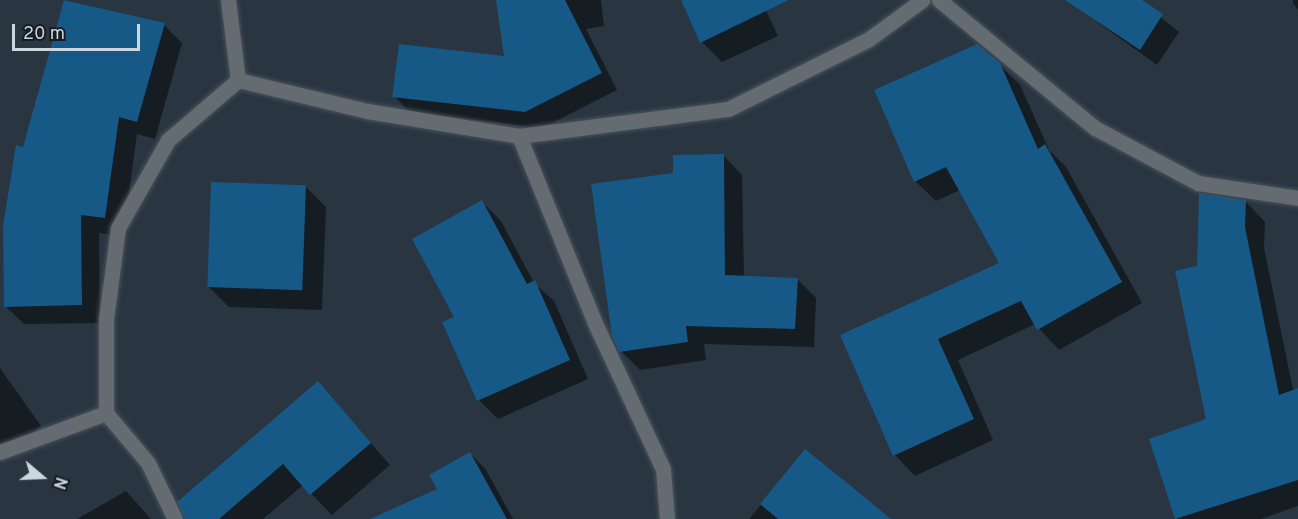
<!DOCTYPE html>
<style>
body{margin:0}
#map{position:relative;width:1298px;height:519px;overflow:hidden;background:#293540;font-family:Overpass,sans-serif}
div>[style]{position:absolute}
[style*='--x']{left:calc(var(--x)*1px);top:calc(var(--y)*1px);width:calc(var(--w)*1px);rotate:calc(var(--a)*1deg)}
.shadow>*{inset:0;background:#0007}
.building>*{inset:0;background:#165886;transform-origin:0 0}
.roads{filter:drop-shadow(0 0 2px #47525c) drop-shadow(0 0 2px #47525c)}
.minor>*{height:15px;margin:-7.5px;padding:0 7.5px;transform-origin:7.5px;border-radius:7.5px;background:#656c71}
span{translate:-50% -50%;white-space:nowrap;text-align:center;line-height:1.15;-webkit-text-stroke:5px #161c21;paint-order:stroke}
.north{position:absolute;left:12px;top:447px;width:60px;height:60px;-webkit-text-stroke:4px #161c21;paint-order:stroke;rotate:109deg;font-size:16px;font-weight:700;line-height:24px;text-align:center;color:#ced6dd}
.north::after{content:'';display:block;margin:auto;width:21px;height:27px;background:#ced6dd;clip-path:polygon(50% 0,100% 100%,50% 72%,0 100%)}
.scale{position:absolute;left:12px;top:24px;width:128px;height:27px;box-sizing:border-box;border:3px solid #ced6dd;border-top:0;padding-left:8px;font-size:18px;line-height:21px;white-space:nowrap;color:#ced6dd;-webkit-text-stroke:4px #161c21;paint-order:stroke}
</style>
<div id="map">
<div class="shadow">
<i style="clip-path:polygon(65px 0,164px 25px,182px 43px,155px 139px,137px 134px,123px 236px,99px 233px,100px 323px,24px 324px,5px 306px,7px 211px)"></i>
<i style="clip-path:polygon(498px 0,601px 0,604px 26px,586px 29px,617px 90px,542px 128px,410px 112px,394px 96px,506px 58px)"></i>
<i style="clip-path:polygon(682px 0,761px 0,778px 36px,722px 62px,702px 42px)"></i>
<i style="clip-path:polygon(1067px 0,1139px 0,1179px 32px,1157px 65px)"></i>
<i style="clip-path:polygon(1293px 0,1298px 0,1298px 10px,1293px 3px)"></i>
<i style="clip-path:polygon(999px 64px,1020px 85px,1049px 150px,1066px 167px,1142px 303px,1059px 350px,1035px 324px,958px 360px,993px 440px,915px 476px,895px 455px,842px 336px,1002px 264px,960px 190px,936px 201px,915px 181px)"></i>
<i style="clip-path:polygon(724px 156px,742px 175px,744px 277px,797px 279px,816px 298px,814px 347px,704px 344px,706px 360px,640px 370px,621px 351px,674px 174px)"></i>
<i style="clip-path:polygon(305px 186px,326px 207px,322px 310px,229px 307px,209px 287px)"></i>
<i style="clip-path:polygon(1245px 201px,1265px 222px,1264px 248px,1298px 414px,1298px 506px,1261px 519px,1177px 519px,1151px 440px,1207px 420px,1199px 267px)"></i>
<i style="clip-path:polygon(482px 202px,501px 221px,534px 283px,554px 301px,588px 379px,498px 419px,479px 400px,444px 323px,456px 317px)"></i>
<i style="clip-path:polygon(0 368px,41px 426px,0 455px)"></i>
<i style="clip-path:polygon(318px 383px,390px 465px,332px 515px,303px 485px,263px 519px,186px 519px)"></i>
<i style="clip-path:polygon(806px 451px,886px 519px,749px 519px)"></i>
<i style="clip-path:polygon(470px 453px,486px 470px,513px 519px,397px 519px,439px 489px)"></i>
<i style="clip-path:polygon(126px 491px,151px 519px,77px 519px)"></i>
</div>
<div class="building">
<i style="clip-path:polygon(64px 0,165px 23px,137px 122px,119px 117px,105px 218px,81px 215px,82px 305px,4px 307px,3px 226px,16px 145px,23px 147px)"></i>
<i style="clip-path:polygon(496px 0,565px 0,602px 73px,525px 112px,392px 97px,399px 44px,504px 56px)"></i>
<i style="clip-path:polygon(681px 0,789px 0,700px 43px)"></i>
<i style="clip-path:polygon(1065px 0,1142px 0,1163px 14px,1140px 50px)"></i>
<i style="clip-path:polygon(977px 44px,1000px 63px,1038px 149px,1045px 144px,1122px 282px,1037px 330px,1021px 301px,938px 339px,974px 419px,893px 456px,840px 335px,999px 263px,946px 167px,914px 182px,874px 90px)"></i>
<i style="clip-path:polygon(724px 154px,725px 275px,798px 278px,795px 329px,686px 326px,688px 342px,619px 352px,612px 336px,591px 184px,673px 173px,673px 155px)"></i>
<i style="left:211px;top:182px;width:95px;height:105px;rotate:2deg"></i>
<i style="clip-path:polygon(1199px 193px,1246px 200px,1245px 227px,1279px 395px,1298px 388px,1298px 480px,1175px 519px,1149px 439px,1206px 419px,1175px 271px,1197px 266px)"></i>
<i style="clip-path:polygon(482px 200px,527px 284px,535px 280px,570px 360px,477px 401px,442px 322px,454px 317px,412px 239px)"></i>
<i style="clip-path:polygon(318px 381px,371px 443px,310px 495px,283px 464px,219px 519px,185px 519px,177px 502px)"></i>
<i style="clip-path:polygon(805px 449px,857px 491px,891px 519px,778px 519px,760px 504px)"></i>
<i style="clip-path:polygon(470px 452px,507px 519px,370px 519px,437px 489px,429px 475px)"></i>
</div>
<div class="roads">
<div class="minor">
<i style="--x:228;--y:0;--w:81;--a:82.9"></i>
<i style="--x:939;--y:0;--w:202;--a:39.4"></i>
<i style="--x:1095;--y:128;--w:117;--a:28.1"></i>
<i style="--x:1198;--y:183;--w:101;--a:8.5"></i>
<i style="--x:238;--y:80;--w:133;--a:13.5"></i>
<i style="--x:367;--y:111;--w:154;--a:9.3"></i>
<i style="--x:519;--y:136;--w:211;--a:-7.4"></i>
<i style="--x:728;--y:109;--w:157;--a:-26.4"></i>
<i style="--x:869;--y:39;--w:66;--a:-36.3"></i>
<i style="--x:519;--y:136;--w:200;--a:67.9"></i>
<i style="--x:594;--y:321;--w:163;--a:65"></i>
<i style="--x:663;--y:469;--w:50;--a:85.4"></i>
<i style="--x:106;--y:413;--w:65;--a:50"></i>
<i style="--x:148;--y:463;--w:62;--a:64.3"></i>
<i style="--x:0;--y:452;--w:113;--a:-20.2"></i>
<i style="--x:106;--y:413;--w:94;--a:-90"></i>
<i style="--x:106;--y:319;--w:92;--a:-82.5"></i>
<i style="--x:118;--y:228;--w:101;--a:-60.4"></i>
<i style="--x:168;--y:140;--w:92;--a:-40.6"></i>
</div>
</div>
<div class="north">N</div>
<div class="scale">20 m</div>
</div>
